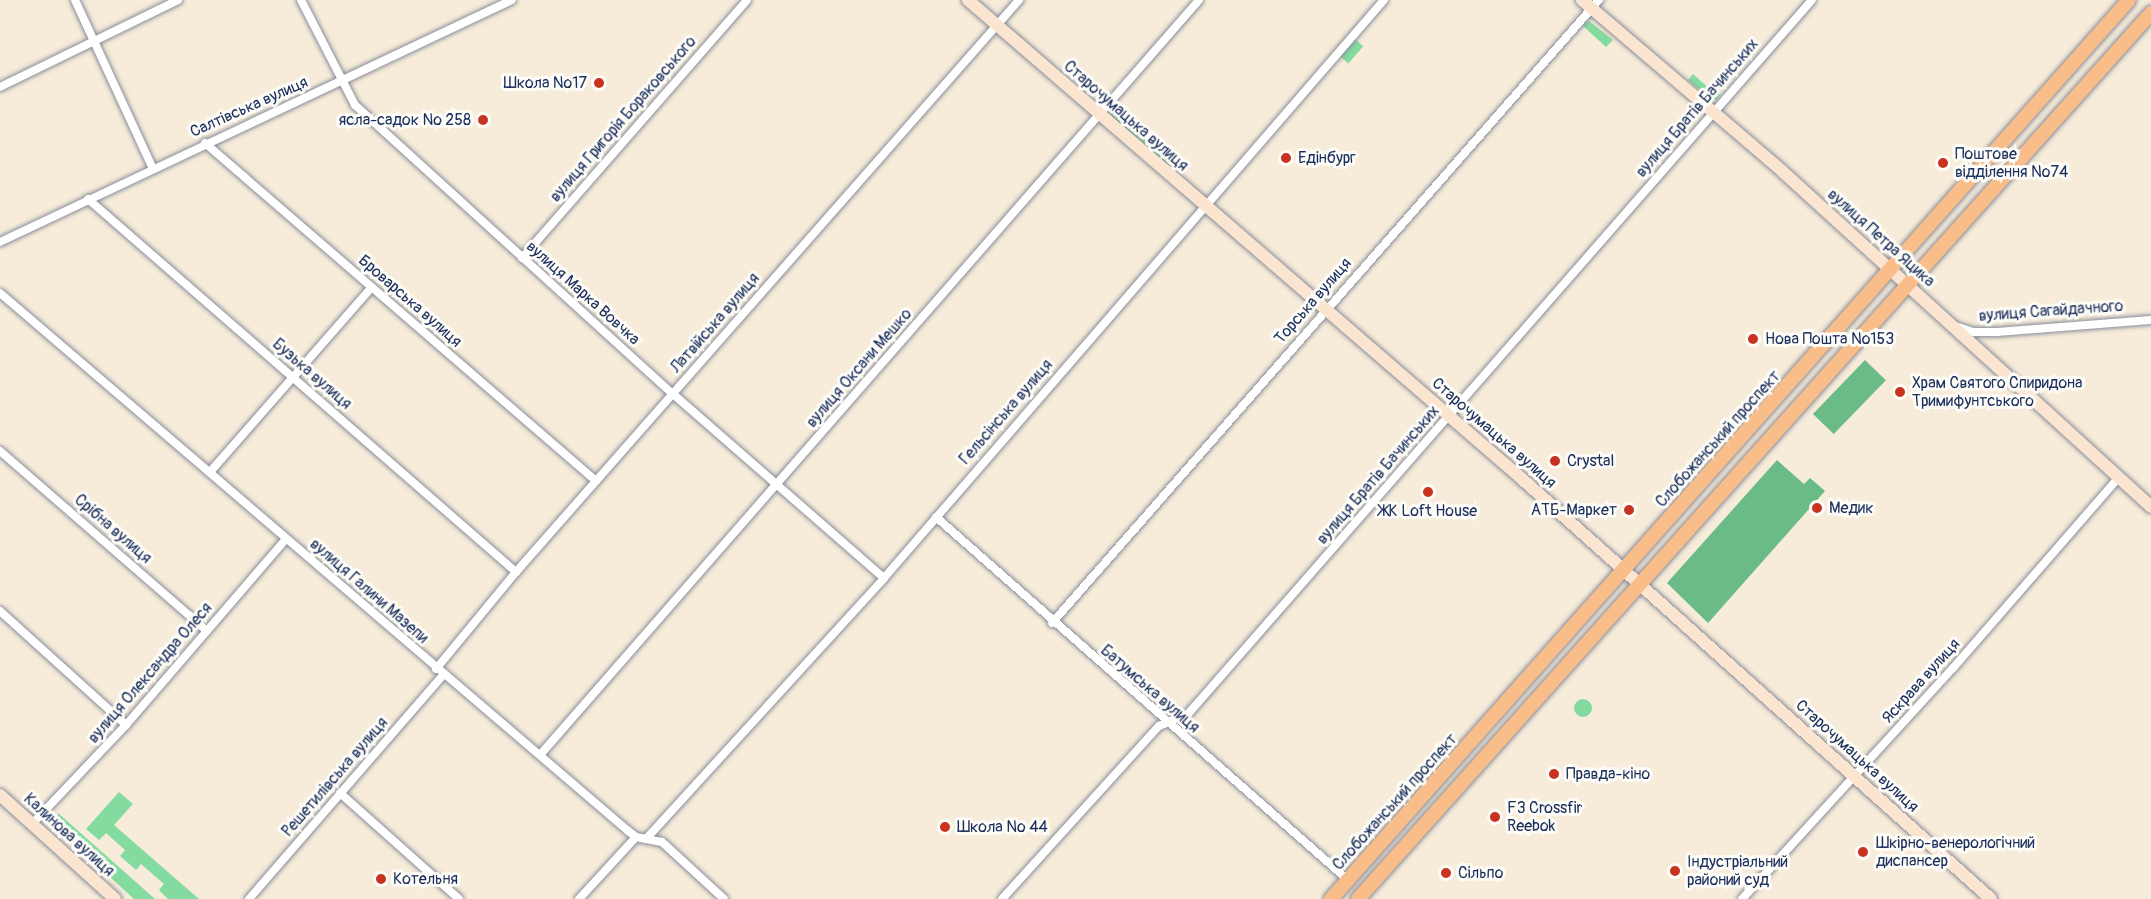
<!DOCTYPE html>
<meta charset="utf-8">
<style>
body{margin:0}
#map{position:relative;width:2151px;height:899px;overflow:hidden;background:#f7ecd9;font-family:Pangolin,sans-serif}
div>[style]{position:absolute}
[style*='--x']{left:calc(var(--x)*1px);top:calc(var(--y)*1px);width:calc(var(--w)*1px);rotate:calc(var(--a)*1deg)}
.green>*{inset:0;background:#83db9f;transform-origin:0 0}
.round{border-radius:50%}
.forest>*{inset:0;background:#6abb86;transform-origin:0 0}
.roads{filter:drop-shadow(0 0 2px #898e9c) drop-shadow(0 0 2px #898e9c)}
.street>*{height:8px;margin:-4px;padding:0 4px;transform-origin:4px;border-radius:4px;background:#fff}
.secondary>*{height:12px;margin:-6px;padding:0 6px;transform-origin:6px;border-radius:6px;background:#fce5d0}
.primary>*{height:14px;margin:-7px;padding:0 7px;transform-origin:7px;border-radius:7px;background:#f8bd89}
.dots>*{width:16px;height:16px;translate:-50% -50%;box-sizing:border-box;border:3px solid #fdfcf7;border-radius:50%}
span{translate:-50% -50%;white-space:nowrap;text-align:center;line-height:1.15;-webkit-text-stroke:6px #fdfcf7;paint-order:stroke}
.poi-label{font-size:16px;color:#1b2f5e}
.right{translate:-100% -50%;text-align:right}
.left{translate:0 -50%;text-align:left}
.street-label{font-size:16px;color:#1b2f5e}
</style>
<div id="map">
<div class="green">
<i style="clip-path:polygon(1589px 21px,1613px 40px,1606px 47px,1582px 25px)"></i>
<i style="left:1355px;top:39px;width:11px;height:23px;rotate:41deg"></i>
<i style="clip-path:polygon(1693px 74px,1712px 91px,1721px 95px,1716px 100px,1709px 98px,1688px 80px)"></i>
<i style="clip-path:polygon(1111px 110px,1170px 161px,1165px 164px,1111px 116px)"></i>
<i class="round" style="left:1574px;top:699px;width:18px;height:18px"></i>
<i style="clip-path:polygon(119px 792px,133px 804px,114px 825px,199px 899px,168px 899px,159px 890px,164px 884px,141px 864px,136px 870px,120px 856px,125px 850px,106px 833px,99px 840px,86px 829px)"></i>
<i style="clip-path:polygon(58px 813px,155px 899px,134px 899px,54px 826px)"></i>
</div>
<div class="forest">
<i style="left:1865px;top:360px;width:29px;height:75px;rotate:44deg"></i>
<i style="clip-path:polygon(1777px 460px,1804px 484px,1810px 478px,1825px 491px,1708px 623px,1667px 583px)"></i>
</div>
<div class="roads">
<div class="street">
<i style="--x:75;--y:0;--w:186;--a:65.2"></i>
<i style="--x:301;--y:0;--w:118;--a:62.8"></i>
<i style="--x:355;--y:105;--w:430;--a:42.3"></i>
<i style="--x:673;--y:394;--w:280;--a:41.1"></i>
<i style="--x:0;--y:87;--w:198;--a:-26"></i>
<i style="--x:205;--y:143;--w:517;--a:40.84"></i>
<i style="--x:88;--y:199;--w:568;--a:41.07"></i>
<i style="--x:0;--y:242;--w:566;--a:-25.3"></i>
<i style="--x:522;--y:258;--w:342;--a:-48.9"></i>
<i style="--x:0;--y:293;--w:826;--a:40.58"></i>
<i style="--x:627;--y:830;--w:11;--a:38"></i>
<i style="--x:636;--y:837;--w:26;--a:11"></i>
<i style="--x:662;--y:842;--w:84;--a:42.6"></i>
<i style="--x:1955;--y:326;--w:20;--a:18"></i>
<i style="--x:1974;--y:332;--w:23;--a:0"></i>
<i style="--x:1997;--y:332;--w:154;--a:-4.5"></i>
<i style="--x:0;--y:451;--w:274;--a:41"></i>
<i style="--x:210;--y:472;--w:244;--a:-48.8"></i>
<i style="--x:936;--y:517;--w:549;--a:41.38"></i>
<i style="--x:0;--y:611;--w:170;--a:42.1"></i>
<i style="--x:1052;--y:623;--w:829;--a:-48.72"></i>
<i style="--x:436;--y:669;--w:126;--a:-50.5"></i>
<i style="--x:516;--y:572;--w:762;--a:-48.67"></i>
<i style="--x:540;--y:755;--w:1002;--a:-48.88"></i>
<i style="--x:340;--y:793;--w:159;--a:41.7"></i>
<i style="--x:32;--y:824;--w:137;--a:-46.5"></i>
<i style="--x:126;--y:725;--w:245;--a:-49.3"></i>
<i style="--x:646;--y:839;--w:353;--a:-47.6"></i>
<i style="--x:884;--y:578;--w:764;--a:-49.14"></i>
<i style="--x:249;--y:899;--w:296;--a:-49.1"></i>
<i style="--x:579;--y:899;--w:84;--a:-47.4"></i>
<i style="--x:1002;--y:899;--w:234;--a:-47.8"></i>
<i style="--x:1159;--y:726;--w:31;--a:-22"></i>
<i style="--x:1188;--y:714;--w:948;--a:-48.85"></i>
<i style="--x:1742;--y:899;--w:313;--a:-47.6"></i>
<i style="--x:1953;--y:668;--w:252;--a:-49"></i>
</div>
<div class="secondary">
<i style="--x:968;--y:0;--w:731;--a:40.84"></i>
<i style="--x:1521;--y:478;--w:631;--a:41.85"></i>
<i style="--x:1582;--y:0;--w:263;--a:40.5"></i>
<i style="--x:1782;--y:171;--w:499;--a:42.3"></i>
<i style="--x:0;--y:795;--w:155;--a:42.1"></i>
</div>
<div class="primary">
<i style="--x:1331;--y:899;--w:1202;--a:-48.41"></i>
<i style="--x:1358;--y:899;--w:1189;--a:-48.17"></i>
</div>
</div>
<div class="dots">
<i style="left:599px;top:83px;background:#c8321e"></i>
<i style="left:483px;top:120px;background:#c8321e"></i>
<i style="left:1286px;top:158px;background:#c8321e"></i>
<i style="left:1943px;top:163px;background:#c8321e"></i>
<i style="left:1753px;top:339px;background:#c8321e"></i>
<i style="left:1900px;top:392px;background:#c8321e"></i>
<i style="left:1555px;top:461px;background:#c8321e"></i>
<i style="left:1428px;top:492px;background:#c8321e"></i>
<i style="left:1817px;top:508px;background:#c8321e"></i>
<i style="left:1629px;top:510px;background:#c8321e"></i>
<i style="left:1554px;top:774px;background:#c8321e"></i>
<i style="left:1495px;top:817px;background:#c8321e"></i>
<i style="left:945px;top:827px;background:#c8321e"></i>
<i style="left:1863px;top:852px;background:#c8321e"></i>
<i style="left:1675px;top:871px;background:#c8321e"></i>
<i style="left:1446px;top:873px;background:#c8321e"></i>
<i style="left:381px;top:879px;background:#c8321e"></i>
</div>
<div class="poi-label">
<span class="right" style="left:587px;top:83px">Школа №17</span>
<span class="right" style="left:471px;top:120px">ясла-садок № 258</span>
<span class="left" style="left:1955px;top:163px">Поштове<br>відділення №74</span>
<span class="left" style="left:1298px;top:158px">Едінбург</span>
<span class="left" style="left:1765px;top:339px">Нова Пошта №153</span>
<span class="left" style="left:1912px;top:392px">Храм Святого Спиридона<br>Тримифунтського</span>
<span class="left" style="left:1567px;top:461px">Crystal</span>
<span class="left" style="left:1829px;top:508px">Медик</span>
<span class="right" style="left:1617px;top:510px">АТБ-Маркет</span>
<span style="left:1428px;top:511px">ЖК Loft House</span>
<span class="left" style="left:1566px;top:774px">Правда-кіно</span>
<span class="left" style="left:1507px;top:817px">F3 Crossfir<br>Reebok</span>
<span class="left" style="left:957px;top:827px">Школа № 44</span>
<span class="left" style="left:1876px;top:852px">Шкірно-венерологічний<br>диспансер</span>
<span class="left" style="left:1687px;top:871px">Індустріальний<br>районий суд</span>
<span class="left" style="left:1458px;top:873px">Сільпо</span>
<span class="left" style="left:393px;top:879px">Котельня</span>
</div>
<div class="street-label">
<span style="left:249px;top:107px;rotate:-24deg">Салтівська вулиця</span>
<span style="left:1697px;top:108px;rotate:-49deg">вулиця Братів Бачинських</span>
<span style="left:1126px;top:116px;rotate:41deg">Старочумацька вулиця</span>
<span style="left:623px;top:119px;rotate:-49deg">вулиця Григорія Бораковського</span>
<span style="left:1881px;top:238px;rotate:42deg">вулиця Петра Яцика</span>
<span style="left:583px;top:293px;rotate:42deg">вулиця Марка Вовчка</span>
<span style="left:410px;top:301px;rotate:41deg">Броварська вулиця</span>
<span style="left:1313px;top:301px;rotate:-49deg">Торська вулиця</span>
<span style="left:2051px;top:311px;rotate:-4deg">вулиця Сагайдачного</span>
<span style="left:715px;top:323px;rotate:-49deg">Латвійська вулиця</span>
<span style="left:859px;top:368px;rotate:-49deg">вулиця Оксани Мешко</span>
<span style="left:312px;top:374px;rotate:41deg">Бузька вулиця</span>
<span style="left:1006px;top:412px;rotate:-49deg">Гельсінська вулиця</span>
<span style="left:1494px;top:433px;rotate:41deg">Старочумацька вулиця</span>
<span style="left:1718px;top:439px;rotate:-48deg">Слобожанський проспект</span>
<span style="left:1378px;top:475px;rotate:-49deg">вулиця Братів Бачинських</span>
<span style="left:113px;top:529px;rotate:41deg">Срібна вулиця</span>
<span style="left:369px;top:591px;rotate:41deg">вулиця Галини Мазепи</span>
<span style="left:150px;top:673px;rotate:-49deg">вулиця Олександра Олеся</span>
<span style="left:1921px;top:681px;rotate:-48deg">Яскрава вулиця</span>
<span style="left:1150px;top:689px;rotate:41deg">Батумська вулиця</span>
<span style="left:1857px;top:756px;rotate:42deg">Старочумацька вулиця</span>
<span style="left:335px;top:777px;rotate:-49deg">Решетилівська вулиця</span>
<span style="left:1395px;top:802px;rotate:-48deg">Слобожанський проспект</span>
<span style="left:69px;top:835px;rotate:42deg">Калинова вулиця</span>
</div>
</div>
